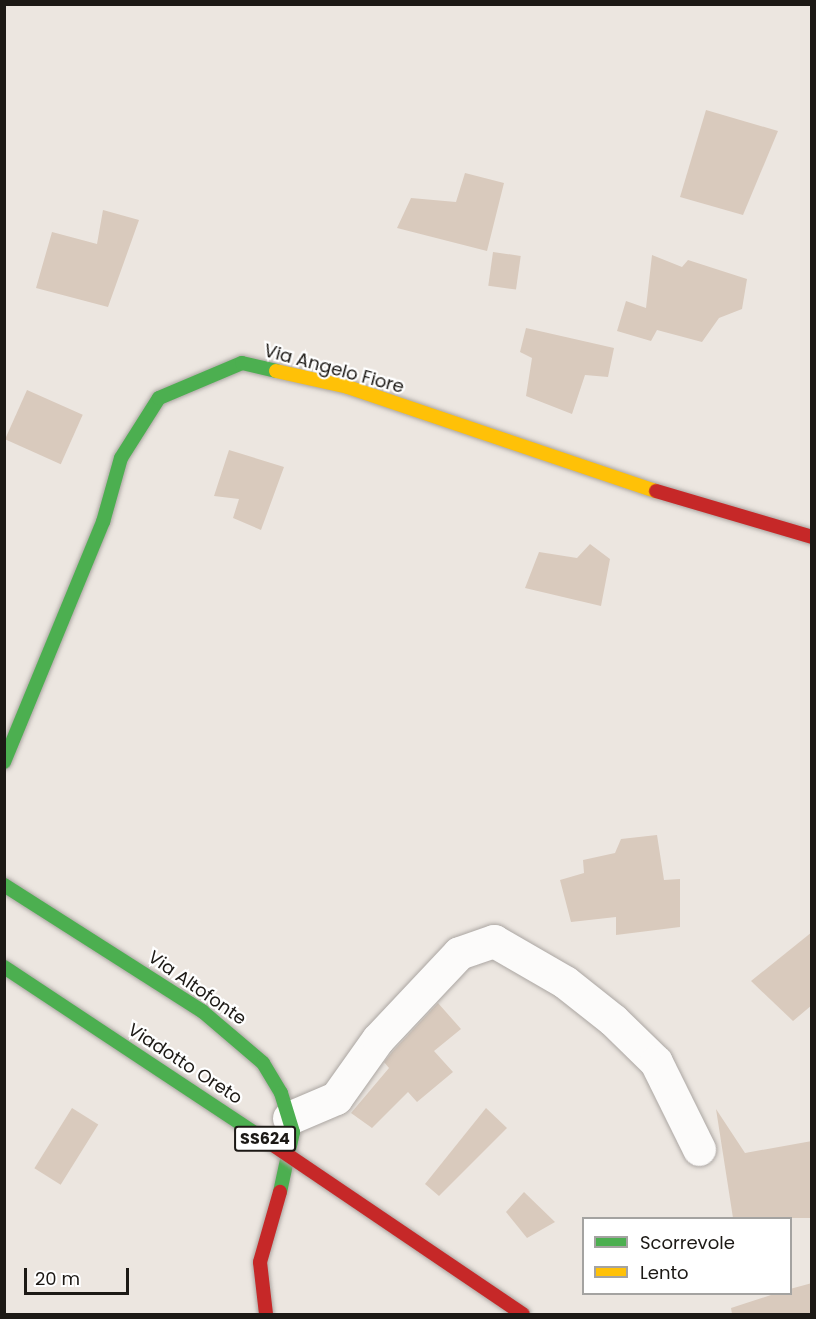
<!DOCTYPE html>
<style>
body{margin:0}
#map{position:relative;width:816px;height:1319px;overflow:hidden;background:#ece6e0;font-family:Poppins,sans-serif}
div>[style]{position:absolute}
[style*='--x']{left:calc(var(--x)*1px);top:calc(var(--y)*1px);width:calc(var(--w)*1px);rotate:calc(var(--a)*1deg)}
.building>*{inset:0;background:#d9cabd;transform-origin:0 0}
.roads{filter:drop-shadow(0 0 2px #aba6a2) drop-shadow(0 0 2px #aba6a2)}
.street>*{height:33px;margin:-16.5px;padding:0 16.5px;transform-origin:16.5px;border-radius:16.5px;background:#fcfbfa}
.fast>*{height:14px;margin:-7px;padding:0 7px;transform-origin:7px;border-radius:7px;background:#4caf50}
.slow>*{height:14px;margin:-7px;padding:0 7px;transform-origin:7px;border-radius:7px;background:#ffc107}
.jam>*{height:14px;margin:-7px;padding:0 7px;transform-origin:7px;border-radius:7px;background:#c62828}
.bridges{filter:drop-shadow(0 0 2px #aba6a2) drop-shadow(0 0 2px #aba6a2)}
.fast-bridge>*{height:14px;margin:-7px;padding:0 7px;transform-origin:7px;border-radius:7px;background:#4caf50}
.jam-bridge>*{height:14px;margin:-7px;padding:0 7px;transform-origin:7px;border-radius:7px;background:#c62828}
span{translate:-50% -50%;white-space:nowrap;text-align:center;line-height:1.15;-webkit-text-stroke:4.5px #fff;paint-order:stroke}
.shield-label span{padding:2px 4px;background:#fff;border:2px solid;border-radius:4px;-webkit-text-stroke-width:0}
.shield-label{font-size:16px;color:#1c1915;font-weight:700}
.street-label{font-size:18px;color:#1c1915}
.frame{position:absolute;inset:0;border:6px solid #1c1915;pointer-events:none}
.legend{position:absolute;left:582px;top:1217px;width:210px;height:78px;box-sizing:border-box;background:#fff;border:2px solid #a4a3a1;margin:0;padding:8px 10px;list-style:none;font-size:18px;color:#1c1915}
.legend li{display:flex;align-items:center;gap:12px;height:30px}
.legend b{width:30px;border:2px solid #a4a3a1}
.scale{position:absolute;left:24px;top:1268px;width:105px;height:27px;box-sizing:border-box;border:3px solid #1c1915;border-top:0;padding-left:8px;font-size:18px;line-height:21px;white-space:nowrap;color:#1c1915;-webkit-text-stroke:4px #fff;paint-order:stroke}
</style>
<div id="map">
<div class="building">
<i style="clip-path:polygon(706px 110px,778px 131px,743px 215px,680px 197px)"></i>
<i style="clip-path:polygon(465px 173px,504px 183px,487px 251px,397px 228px,411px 198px,456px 202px)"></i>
<i style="clip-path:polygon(103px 210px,139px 220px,108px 307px,36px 288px,52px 232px,97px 244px)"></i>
<i style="left:493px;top:252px;width:28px;height:34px;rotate:8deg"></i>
<i style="clip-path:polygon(652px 255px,682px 267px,688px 260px,747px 279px,742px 309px,719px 318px,702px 342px,657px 330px,651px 341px,617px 331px,626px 301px,646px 308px)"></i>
<i style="clip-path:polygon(526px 328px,614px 348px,608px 377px,585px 375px,572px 414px,526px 396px,532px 358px,520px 352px)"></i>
<i style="left:27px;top:390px;width:61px;height:54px;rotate:24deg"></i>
<i style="clip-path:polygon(229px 450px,284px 467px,261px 530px,233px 518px,239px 499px,214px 496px)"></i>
<i style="clip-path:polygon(590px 544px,610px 559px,601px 606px,525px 588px,539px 552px,577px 558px)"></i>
<i style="clip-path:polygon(657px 835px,664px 880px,680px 879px,680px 927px,616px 935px,616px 917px,571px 922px,560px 880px,584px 873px,583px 860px,615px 853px,621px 839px)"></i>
<i style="clip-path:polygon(812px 932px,812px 1005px,793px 1021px,751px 981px)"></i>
<i style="clip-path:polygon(438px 1003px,461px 1029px,434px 1051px,453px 1072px,417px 1102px,408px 1092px,372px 1128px,351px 1113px,389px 1068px,384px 1062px,393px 1051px)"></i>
<i style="left:72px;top:1108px;width:31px;height:71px;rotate:32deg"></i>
<i style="clip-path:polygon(486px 1108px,507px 1128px,439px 1196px,425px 1184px)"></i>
<i style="clip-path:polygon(716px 1109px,745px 1153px,812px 1141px,812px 1218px,733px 1218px)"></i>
<i style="clip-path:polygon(524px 1192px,555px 1222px,527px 1238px,506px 1212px)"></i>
<i style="clip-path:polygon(812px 1283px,812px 1314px,732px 1314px,731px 1308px,777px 1293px,790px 1293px,790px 1289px)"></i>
</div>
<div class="roads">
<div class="street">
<i style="--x:289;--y:1118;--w:51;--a:-23.1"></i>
<i style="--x:336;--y:1098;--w:72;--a:-54.6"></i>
<i style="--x:378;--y:1039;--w:118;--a:-46.7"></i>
<i style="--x:459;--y:953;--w:37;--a:-19"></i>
<i style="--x:494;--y:941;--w:82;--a:30"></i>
<i style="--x:565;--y:982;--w:61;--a:38.4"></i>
<i style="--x:613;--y:1020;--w:60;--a:44.3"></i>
<i style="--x:656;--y:1062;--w:97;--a:63.7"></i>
</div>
<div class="fast">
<i style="--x:4;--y:762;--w:260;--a:-67.6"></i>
<i style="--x:103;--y:522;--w:66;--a:-74.3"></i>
<i style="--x:121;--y:458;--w:71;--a:-57.7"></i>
<i style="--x:159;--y:398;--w:90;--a:-22.9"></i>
<i style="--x:242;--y:363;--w:35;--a:13"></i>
<i style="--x:4;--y:885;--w:235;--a:32.5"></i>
<i style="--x:202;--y:1011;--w:80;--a:40.4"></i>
<i style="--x:263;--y:1063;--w:35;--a:59"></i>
<i style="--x:281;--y:1093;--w:41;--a:72.9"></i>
<i style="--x:293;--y:1132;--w:61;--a:102.2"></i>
</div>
<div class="slow">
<i style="--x:276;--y:371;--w:74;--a:12.5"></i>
<i style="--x:348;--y:387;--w:325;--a:18.7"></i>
</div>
<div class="jam">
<i style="--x:656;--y:491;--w:163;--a:16.4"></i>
<i style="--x:266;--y:1314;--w:52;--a:-96.6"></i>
<i style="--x:260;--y:1262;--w:73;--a:-74.1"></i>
</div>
</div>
<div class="bridges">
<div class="fast-bridge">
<i style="--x:4;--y:967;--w:315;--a:33.5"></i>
</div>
<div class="jam-bridge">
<i style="--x:267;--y:1141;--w:309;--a:34.1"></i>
</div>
</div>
<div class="shield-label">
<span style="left:265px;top:1139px">SS624</span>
</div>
<div class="street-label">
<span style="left:334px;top:369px;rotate:15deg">Via Angelo Fiore</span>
<span style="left:197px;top:988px;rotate:35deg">Via Altofonte</span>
<span style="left:185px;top:1064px;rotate:33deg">Viadotto Oreto</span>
</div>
<div class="frame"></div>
<ul class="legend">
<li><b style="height:8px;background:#4caf50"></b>Scorrevole</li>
<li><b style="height:8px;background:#ffc107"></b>Lento</li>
</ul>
<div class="scale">20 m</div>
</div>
